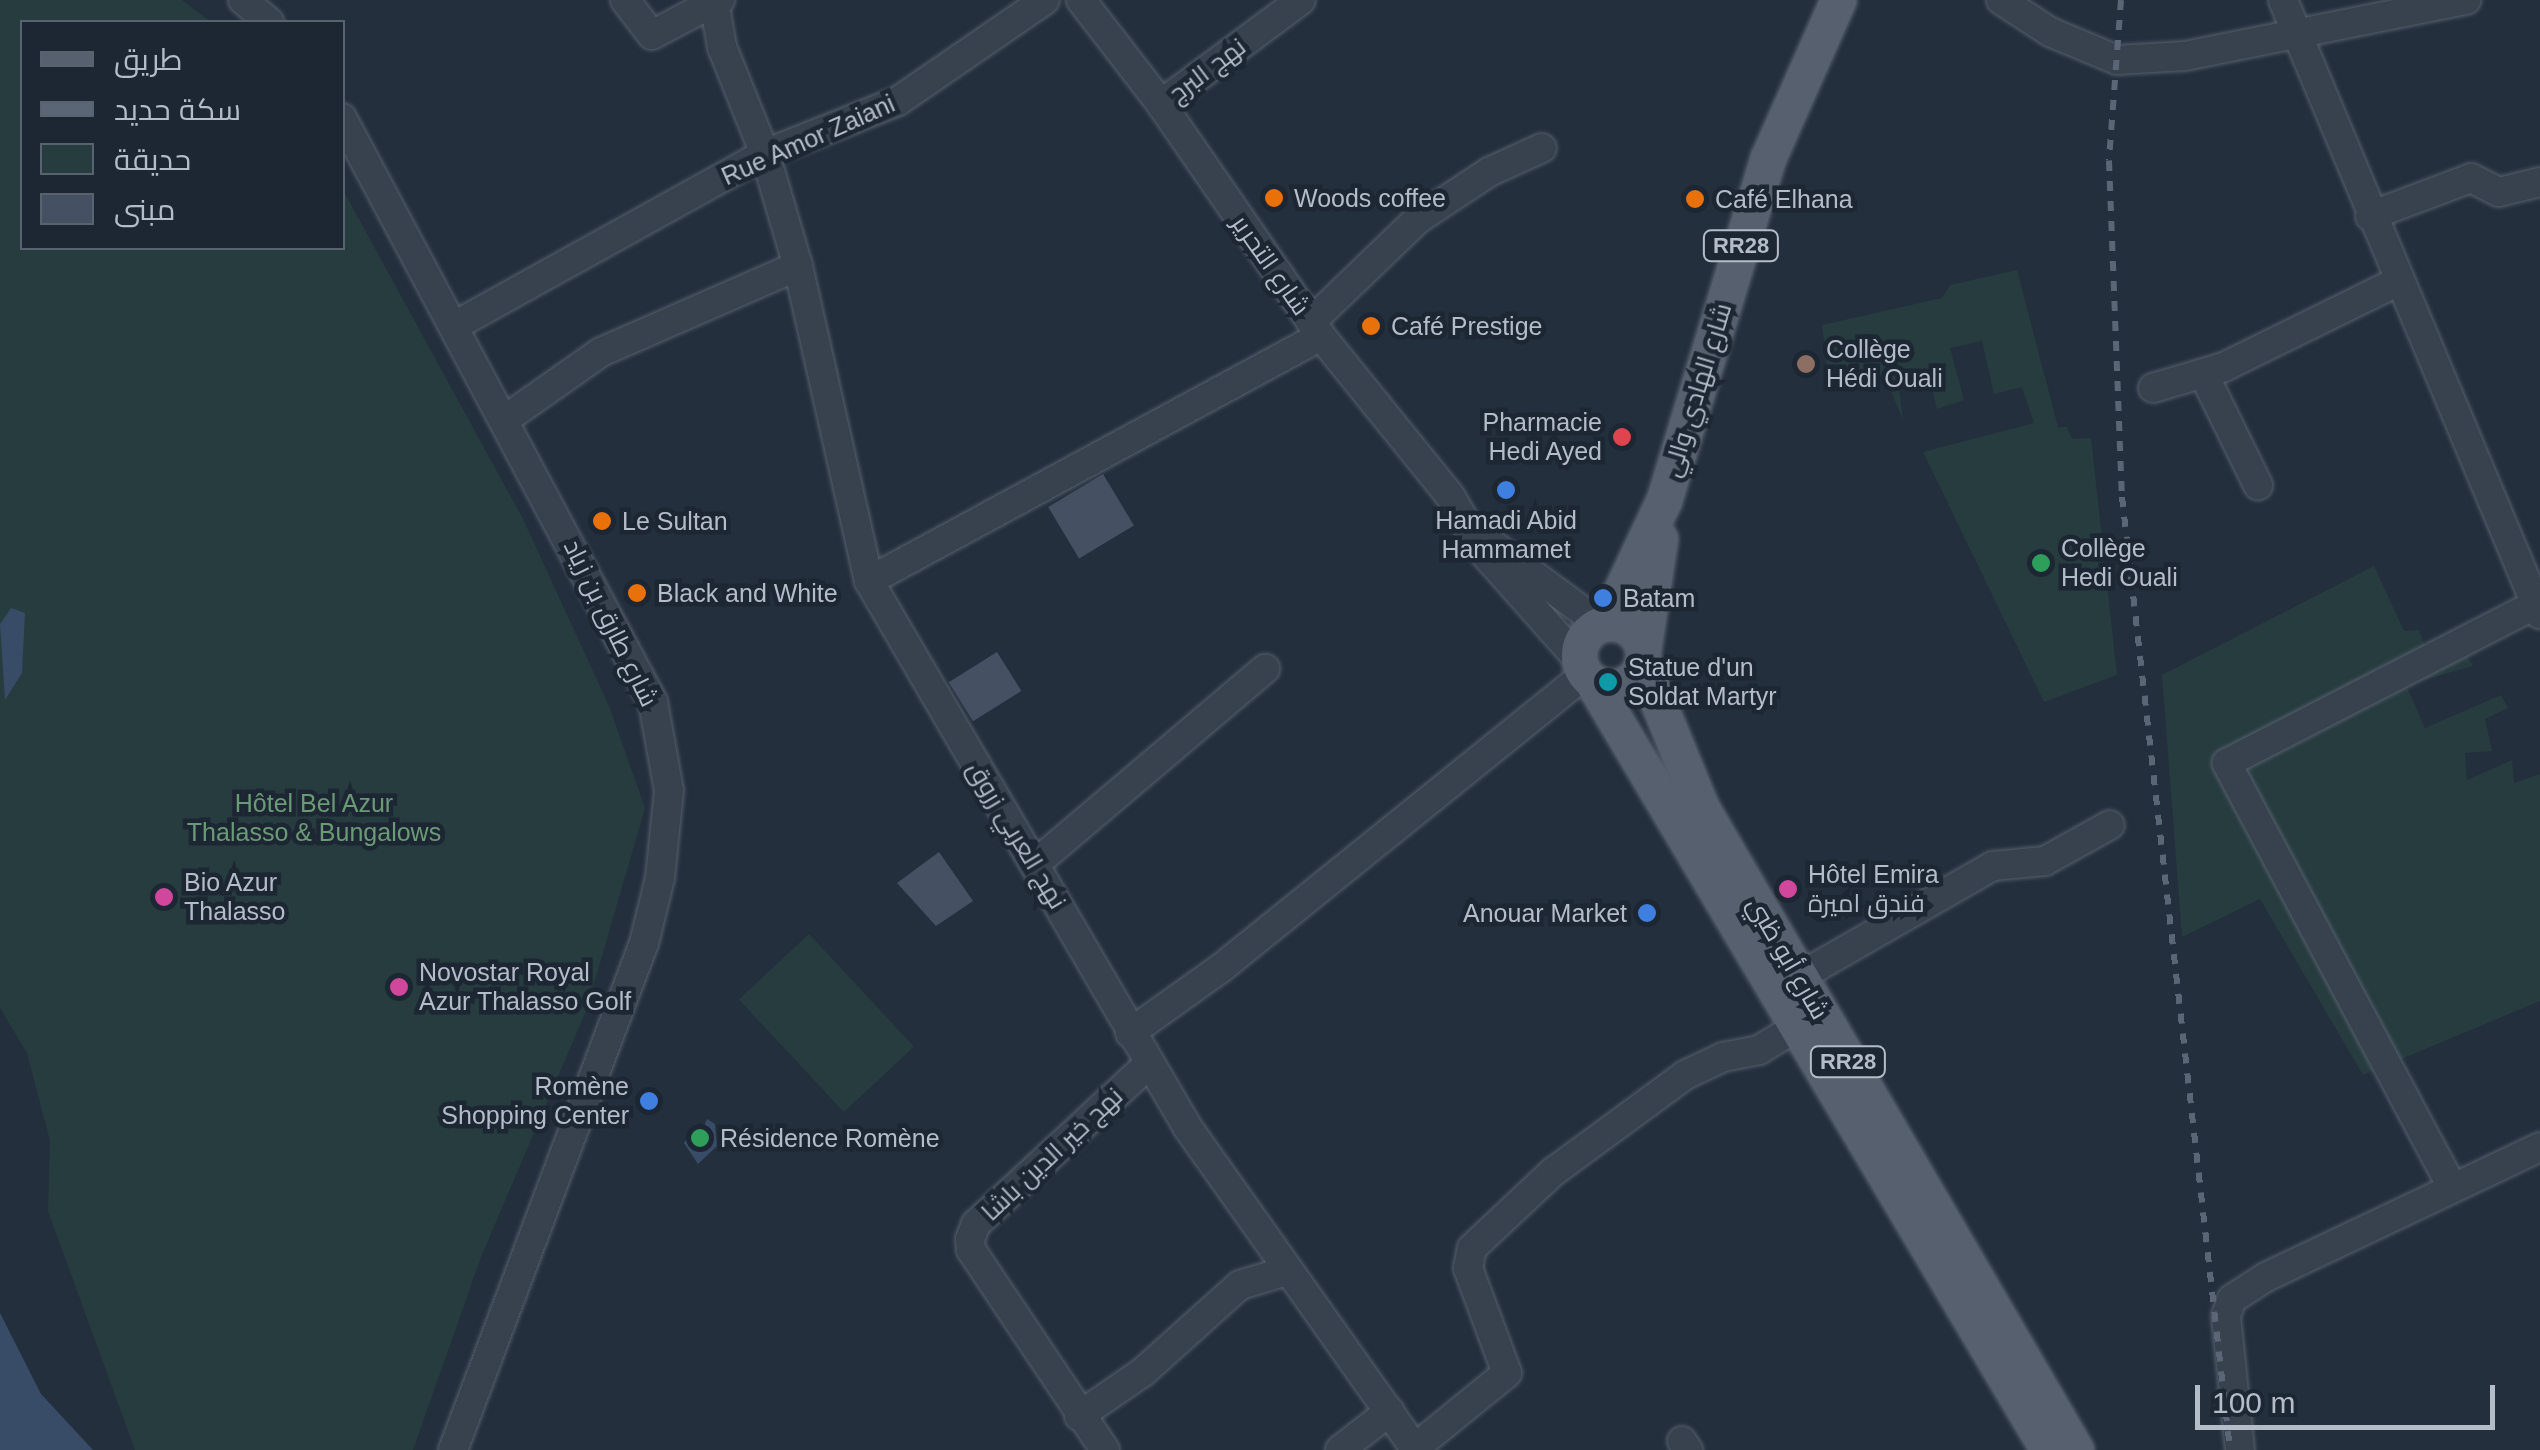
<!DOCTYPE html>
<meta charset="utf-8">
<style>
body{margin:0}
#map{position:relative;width:2540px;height:1450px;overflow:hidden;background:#242f3e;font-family:Arial,Cairo,sans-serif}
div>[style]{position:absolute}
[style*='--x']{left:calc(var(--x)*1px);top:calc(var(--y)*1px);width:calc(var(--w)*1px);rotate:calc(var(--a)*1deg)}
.green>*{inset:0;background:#263c3f;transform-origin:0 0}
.water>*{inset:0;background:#394c67}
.building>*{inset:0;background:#455162;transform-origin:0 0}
.roads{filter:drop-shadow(0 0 2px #565f6c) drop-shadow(0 0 2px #565f6c)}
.minor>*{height:28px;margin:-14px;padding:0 14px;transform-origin:14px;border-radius:14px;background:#38414e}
.major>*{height:35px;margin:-17.5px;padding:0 17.5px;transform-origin:17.5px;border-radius:17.5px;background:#56606e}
.major>.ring{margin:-17.5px;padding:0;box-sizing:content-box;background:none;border:35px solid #56606e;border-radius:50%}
.rail>*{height:6px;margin-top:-3px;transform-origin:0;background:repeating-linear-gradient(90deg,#5a6575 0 10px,transparent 0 20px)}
.dots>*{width:28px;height:28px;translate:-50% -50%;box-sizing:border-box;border:5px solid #1d2633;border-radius:50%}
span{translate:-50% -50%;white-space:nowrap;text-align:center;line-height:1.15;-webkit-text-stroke:9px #1d2633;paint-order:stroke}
.shield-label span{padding:2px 8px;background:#1d2633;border:2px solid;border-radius:8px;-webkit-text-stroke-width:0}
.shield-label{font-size:22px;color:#b4bcc9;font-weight:700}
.street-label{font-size:25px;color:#b4bcc9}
.poi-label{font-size:25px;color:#b4bcc9}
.left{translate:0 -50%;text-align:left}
.right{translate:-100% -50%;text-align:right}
.park-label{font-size:25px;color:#6b9a76}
.legend{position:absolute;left:20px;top:20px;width:325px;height:230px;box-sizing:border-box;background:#1d2633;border:2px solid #59626f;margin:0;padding:12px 18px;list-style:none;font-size:30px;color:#b4bcc9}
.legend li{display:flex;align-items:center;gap:20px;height:50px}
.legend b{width:50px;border:2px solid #59626f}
.scale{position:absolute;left:2195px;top:1385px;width:300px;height:45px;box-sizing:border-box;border:5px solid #b4bcc9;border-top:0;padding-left:12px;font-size:30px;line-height:35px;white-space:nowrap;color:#b4bcc9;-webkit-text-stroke:8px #1d2633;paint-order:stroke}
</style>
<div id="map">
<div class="green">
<i style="clip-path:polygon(0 0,182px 0,211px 22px,22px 22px,22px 248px,342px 248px,343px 190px,523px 519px,609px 706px,645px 808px,586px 1011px,481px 1257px,413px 1450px,135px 1450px,48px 1211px,50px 1141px,27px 1053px,0 1008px)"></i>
<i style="clip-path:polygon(2017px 270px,2058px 427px,2067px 427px,2072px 439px,2091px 438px,2117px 675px,2044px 702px,1923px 452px,2034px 423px,2022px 387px,1994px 394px,1982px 341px,1950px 348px,1964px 400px,1937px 409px,1927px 370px,1898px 379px,1903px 420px,1884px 374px,1860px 387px,1856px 366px,1829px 379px,1822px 325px,1942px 298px,1950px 285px)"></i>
<i style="clip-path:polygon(2374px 566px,2404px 631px,2419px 630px,2425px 647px,2454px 634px,2473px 666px,2406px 685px,2425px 728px,2501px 695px,2508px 708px,2485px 719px,2492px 751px,2465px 753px,2467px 780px,2512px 760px,2514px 783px,2540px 774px,2540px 1001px,2363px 1075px,2260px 899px,2182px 937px,2162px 675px)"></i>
<i style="left:809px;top:934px;width:154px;height:96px;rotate:47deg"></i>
</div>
<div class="water">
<i style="clip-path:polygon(11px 608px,25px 613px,22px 673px,5px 700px,0 624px)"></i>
<i style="clip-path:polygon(707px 1119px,715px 1124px,717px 1146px,698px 1164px,684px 1143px,696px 1124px,702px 1131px)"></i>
<i style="clip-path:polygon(0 1313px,41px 1394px,93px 1450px,0 1450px)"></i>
</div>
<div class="building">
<i style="left:1103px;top:474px;width:60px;height:64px;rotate:59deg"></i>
<i style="left:997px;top:652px;width:46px;height:57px;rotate:58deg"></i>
<i style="clip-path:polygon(939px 852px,973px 901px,936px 926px,897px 883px)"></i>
</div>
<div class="roads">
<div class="minor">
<i style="--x:243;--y:0;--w:34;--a:40"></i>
<i style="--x:625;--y:0;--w:44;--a:52.4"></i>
<i style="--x:652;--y:35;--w:70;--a:-28"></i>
<i style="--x:720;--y:0;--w:6;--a:162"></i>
<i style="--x:714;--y:2;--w:46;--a:79.9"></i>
<i style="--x:722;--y:47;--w:115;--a:68.1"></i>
<i style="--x:765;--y:154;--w:117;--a:73.6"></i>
<i style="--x:798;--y:266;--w:323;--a:77.3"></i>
<i style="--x:869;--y:581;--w:633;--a:59.75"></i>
<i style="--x:1188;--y:1128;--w:395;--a:54.7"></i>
<i style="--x:1081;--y:0;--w:131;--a:52.4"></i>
<i style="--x:1161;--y:104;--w:282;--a:55.4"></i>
<i style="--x:1321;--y:336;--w:206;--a:51.1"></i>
<i style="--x:1450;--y:496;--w:66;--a:59.2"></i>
<i style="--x:1484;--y:553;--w:143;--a:48.4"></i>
<i style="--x:2001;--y:0;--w:59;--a:33.1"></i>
<i style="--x:2050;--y:32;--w:73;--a:22.7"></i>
<i style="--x:2117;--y:60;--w:68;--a:-3.4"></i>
<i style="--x:2185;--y:56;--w:287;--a:-11.3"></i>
<i style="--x:2283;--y:0;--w:666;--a:67.29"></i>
<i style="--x:1161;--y:104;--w:174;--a:-36.6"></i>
<i style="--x:342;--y:118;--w:662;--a:61.96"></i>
<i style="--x:653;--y:702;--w:90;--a:79.8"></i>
<i style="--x:669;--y:791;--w:87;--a:95.9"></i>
<i style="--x:660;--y:878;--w:67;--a:103.8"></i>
<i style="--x:644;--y:943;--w:542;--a:110.64"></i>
<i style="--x:2370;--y:216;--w:108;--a:-20.6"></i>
<i style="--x:2471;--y:178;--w:31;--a:27"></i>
<i style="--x:2499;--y:192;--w:42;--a:-13.7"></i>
<i style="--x:1311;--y:322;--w:149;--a:-43.9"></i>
<i style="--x:1418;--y:219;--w:85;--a:-33.5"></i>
<i style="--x:1489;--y:172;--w:58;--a:-24.4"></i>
<i style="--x:456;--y:325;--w:353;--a:-29"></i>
<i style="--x:765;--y:154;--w:143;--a:-21.7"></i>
<i style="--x:898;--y:101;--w:178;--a:-34.5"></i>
<i style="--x:2204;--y:375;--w:123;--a:63.9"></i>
<i style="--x:2153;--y:388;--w:74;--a:-16.5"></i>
<i style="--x:2224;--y:367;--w:193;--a:-26.2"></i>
<i style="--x:507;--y:418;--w:115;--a:-35.1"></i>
<i style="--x:601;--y:352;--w:215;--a:-23.6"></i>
<i style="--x:1493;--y:545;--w:133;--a:36.4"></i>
<i style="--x:869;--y:581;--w:514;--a:-28.46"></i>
<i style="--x:1035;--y:864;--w:302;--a:-40.3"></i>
<i style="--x:1799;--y:977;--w:224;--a:-29.8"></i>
<i style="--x:1993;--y:866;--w:52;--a:-5.5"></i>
<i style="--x:2045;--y:861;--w:74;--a:-29"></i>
<i style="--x:1130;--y:1033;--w:112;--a:-35.5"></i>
<i style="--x:1221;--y:968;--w:468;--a:-38.9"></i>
<i style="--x:2452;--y:1187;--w:480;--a:-118"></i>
<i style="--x:2227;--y:763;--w:348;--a:-27.2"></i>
<i style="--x:1079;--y:1416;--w:78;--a:-34.5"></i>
<i style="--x:1143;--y:1372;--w:130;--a:-41.9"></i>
<i style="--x:1240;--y:1285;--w:48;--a:-16.9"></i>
<i style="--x:1682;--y:1441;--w:11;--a:56"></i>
<i style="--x:1415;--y:1448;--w:119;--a:-39.2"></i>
<i style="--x:1507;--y:1373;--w:112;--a:-110.4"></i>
<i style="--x:1468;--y:1268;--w:20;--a:-79"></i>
<i style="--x:1472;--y:1248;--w:111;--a:-43.2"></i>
<i style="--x:1553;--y:1172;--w:164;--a:-36.3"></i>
<i style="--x:1685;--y:1075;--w:42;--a:-25.3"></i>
<i style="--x:1723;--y:1057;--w:37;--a:-11"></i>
<i style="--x:1759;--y:1050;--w:42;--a:-31.4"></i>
<i style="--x:1105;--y:1450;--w:241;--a:-123.8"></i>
<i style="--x:971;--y:1250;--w:11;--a:-95"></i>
<i style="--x:970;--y:1239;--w:16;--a:-68"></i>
<i style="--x:976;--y:1224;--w:236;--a:-42.8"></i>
<i style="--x:1340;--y:1450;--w:63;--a:-38"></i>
<i style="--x:2240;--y:1450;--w:135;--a:-96"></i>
<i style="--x:2226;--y:1316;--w:18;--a:-71"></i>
<i style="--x:2232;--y:1299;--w:40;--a:-32.9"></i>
<i style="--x:2266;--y:1277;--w:303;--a:-25.4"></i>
</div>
<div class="major">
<i style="--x:1606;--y:623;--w:136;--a:-64.8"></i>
<i style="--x:1664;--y:500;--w:357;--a:-73.1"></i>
<i style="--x:1768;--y:158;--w:173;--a:-66.1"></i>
<i class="ring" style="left:1579px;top:623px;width:29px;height:29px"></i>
<i style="--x:1643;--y:650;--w:113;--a:-81.4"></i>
<i style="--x:1642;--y:663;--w:156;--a:67.7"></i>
<i style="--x:1701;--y:807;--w:744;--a:59.75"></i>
<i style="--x:1592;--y:681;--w:894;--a:59.33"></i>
</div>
</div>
<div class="rail">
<i style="--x:2121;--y:0;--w:161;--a:94.3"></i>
<i style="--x:2109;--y:161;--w:336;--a:87.8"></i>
<i style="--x:2122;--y:497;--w:959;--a:83.53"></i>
</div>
<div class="dots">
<i style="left:1274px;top:198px;background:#e8710a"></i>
<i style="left:1695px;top:199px;background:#e8710a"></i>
<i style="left:1371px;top:326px;background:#e8710a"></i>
<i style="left:1806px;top:364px;background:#8d6e63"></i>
<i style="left:1622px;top:437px;background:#e0444e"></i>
<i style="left:1506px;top:490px;background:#3f7fe0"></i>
<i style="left:602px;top:521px;background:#e8710a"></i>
<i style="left:2041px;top:563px;background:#2e9e5b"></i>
<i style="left:637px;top:593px;background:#e8710a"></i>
<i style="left:1603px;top:598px;background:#3f7fe0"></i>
<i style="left:1608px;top:682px;background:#0f9aa8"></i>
<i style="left:1788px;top:889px;background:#d1479c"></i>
<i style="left:164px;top:897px;background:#d1479c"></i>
<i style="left:1647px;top:913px;background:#3f7fe0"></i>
<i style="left:399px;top:987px;background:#d1479c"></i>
<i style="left:649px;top:1101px;background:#3f7fe0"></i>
<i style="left:700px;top:1138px;background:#2e9e5b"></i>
</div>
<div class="shield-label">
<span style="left:1741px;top:246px">RR28</span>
<span style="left:1848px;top:1062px">RR28</span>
</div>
<div class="street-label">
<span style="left:1207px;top:70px;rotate:-37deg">نهج البرج</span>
<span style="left:808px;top:140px;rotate:-24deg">Rue Amor Zaiani</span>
<span style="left:1271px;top:265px;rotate:55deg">شارع التحرير</span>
<span style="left:1697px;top:390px;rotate:-73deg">شارع الهادي والي</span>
<span style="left:611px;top:623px;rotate:64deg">شارع طارق بن زياد</span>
<span style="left:1017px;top:835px;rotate:59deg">نهج العربي زروق</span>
<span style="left:1788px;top:958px;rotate:60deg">شارع أبو ظبي</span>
<span style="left:1052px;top:1154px;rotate:-43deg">نهج خير الدين باشا</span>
</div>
<div class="poi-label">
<span class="left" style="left:1294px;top:198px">Woods coffee</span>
<span class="left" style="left:1715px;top:199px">Café Elhana</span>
<span class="left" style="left:1391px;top:326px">Café Prestige</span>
<span class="left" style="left:1826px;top:364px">Collège<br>Hédi Ouali</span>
<span class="right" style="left:1602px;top:437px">Pharmacie<br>Hedi Ayed</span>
<span class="left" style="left:622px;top:521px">Le Sultan</span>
<span style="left:1506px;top:535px">Hamadi Abid<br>Hammamet</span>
<span class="left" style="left:2061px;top:563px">Collège<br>Hedi Ouali</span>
<span class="left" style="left:657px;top:593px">Black and White</span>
<span class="left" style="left:1623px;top:598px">Batam</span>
<span class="left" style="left:1628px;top:682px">Statue d'un<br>Soldat Martyr</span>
<span class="left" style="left:1808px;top:889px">Hôtel Emira<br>فندق اميرة</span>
<span class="left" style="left:184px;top:897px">Bio Azur<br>Thalasso</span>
<span class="right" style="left:1627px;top:913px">Anouar Market</span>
<span class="left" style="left:419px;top:987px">Novostar Royal<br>Azur Thalasso Golf</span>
<span class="right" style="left:629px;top:1101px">Romène<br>Shopping Center</span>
<span class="left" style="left:720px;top:1138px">Résidence Romène</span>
</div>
<div class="park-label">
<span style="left:314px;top:818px">Hôtel Bel Azur<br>Thalasso &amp; Bungalows</span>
</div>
<ul class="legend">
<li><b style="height:12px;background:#56606e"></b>طريق</li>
<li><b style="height:12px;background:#5a6575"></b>سكة حديد</li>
<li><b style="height:28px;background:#263c3f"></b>حديقة</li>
<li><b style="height:28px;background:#455162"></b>مبنى</li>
</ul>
<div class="scale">100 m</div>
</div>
